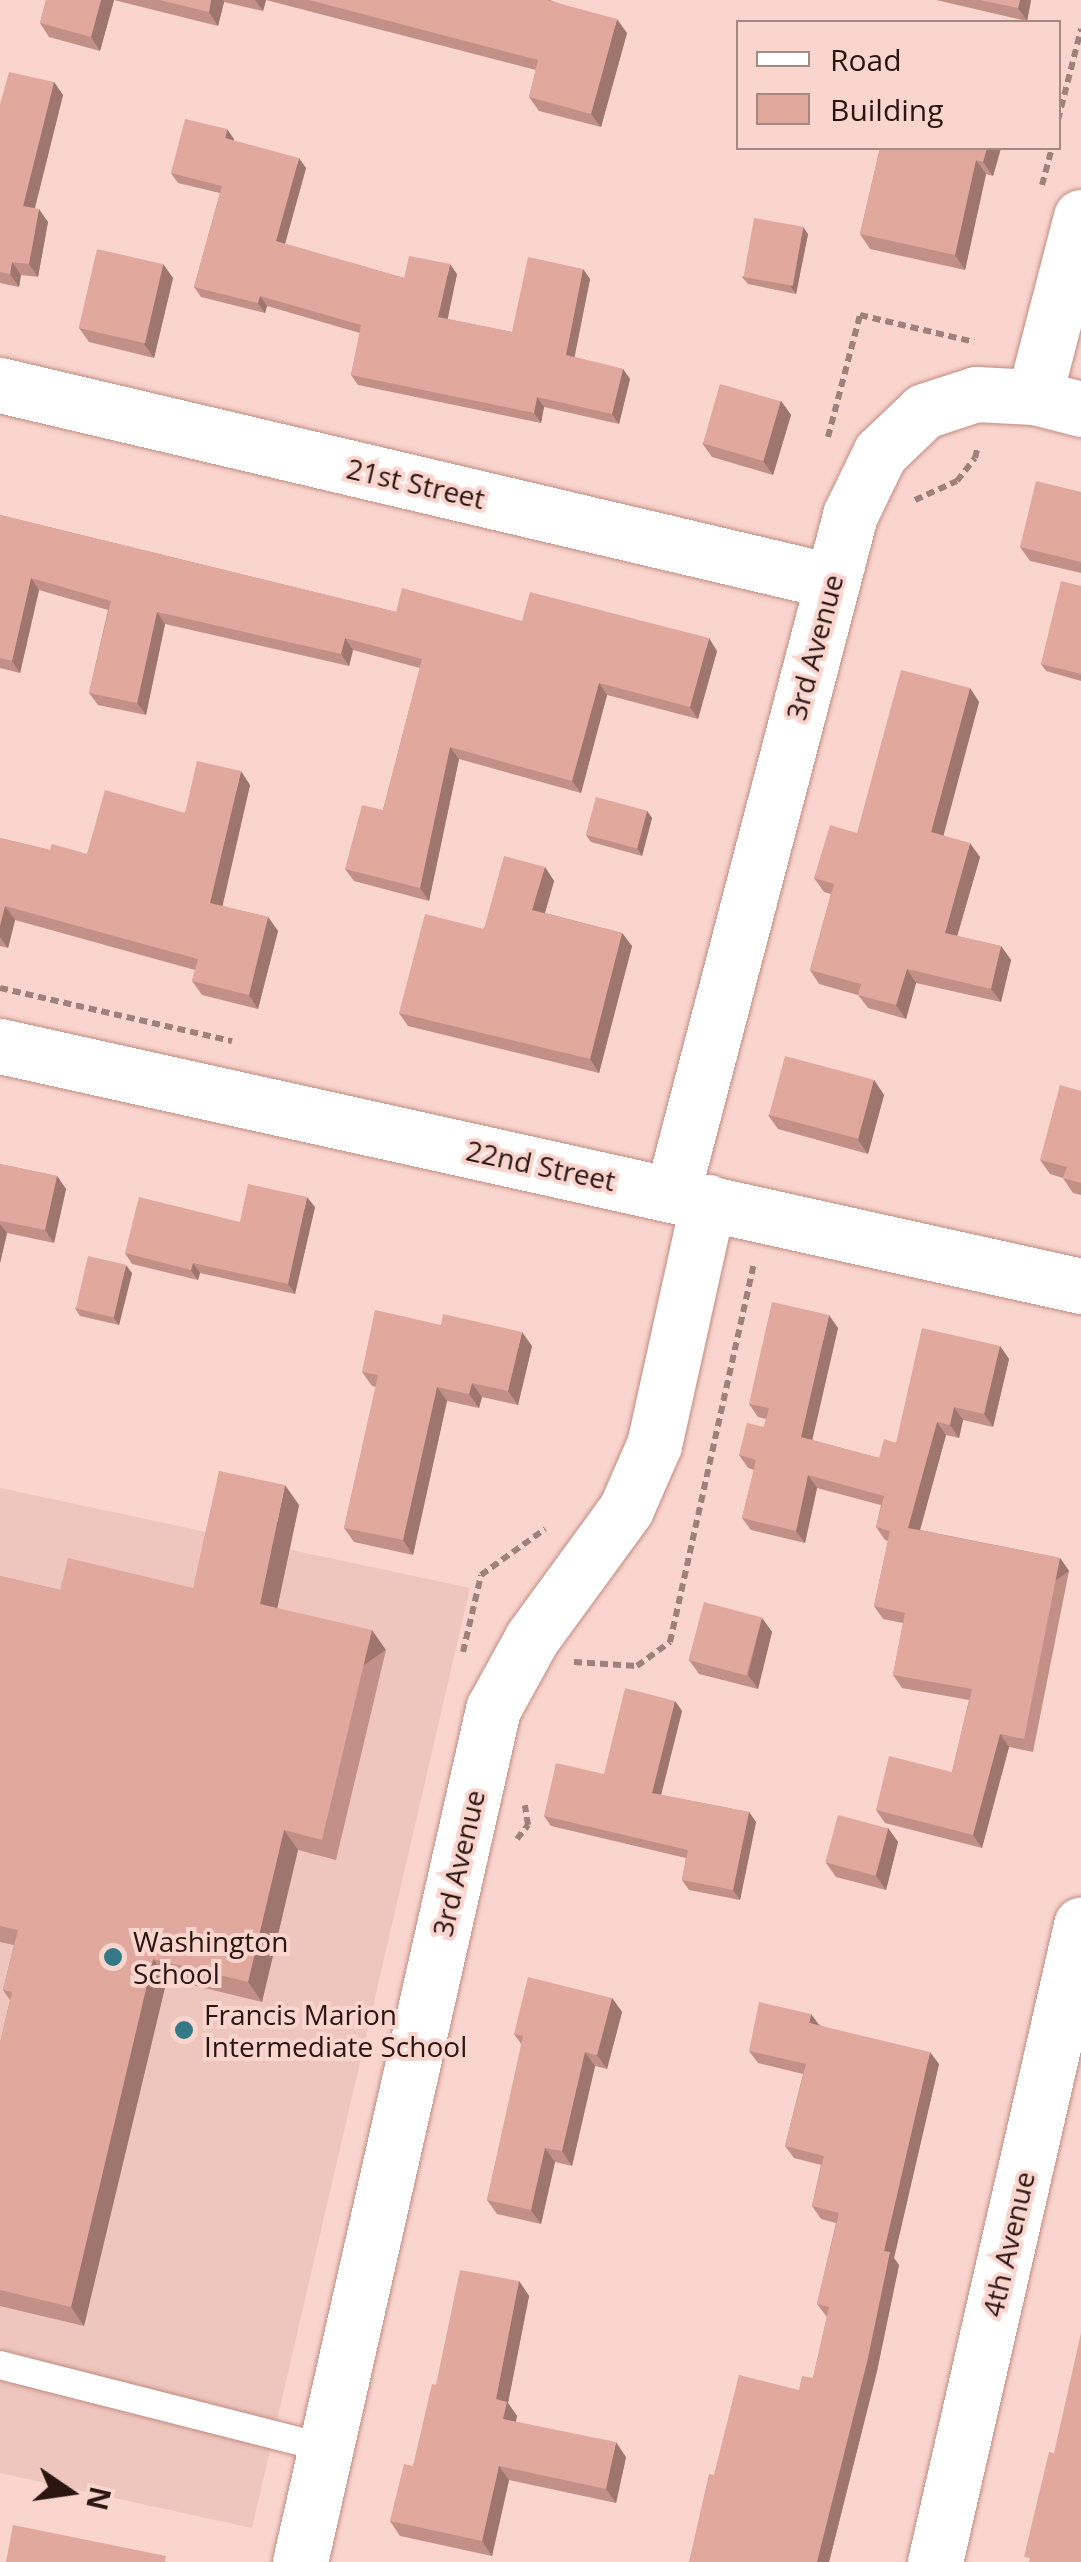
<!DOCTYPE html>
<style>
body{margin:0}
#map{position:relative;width:1081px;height:2562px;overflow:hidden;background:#f9d5ce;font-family:"Open Sans",sans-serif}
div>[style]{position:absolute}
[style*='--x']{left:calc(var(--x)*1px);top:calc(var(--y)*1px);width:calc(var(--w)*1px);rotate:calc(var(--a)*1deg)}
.built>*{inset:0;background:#eec6be}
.path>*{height:6px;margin-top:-3px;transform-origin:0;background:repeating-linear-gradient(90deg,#9e817b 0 8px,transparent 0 13px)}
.roads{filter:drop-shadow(0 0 2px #c28b80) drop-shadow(0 0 2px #c28b80)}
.service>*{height:28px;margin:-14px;padding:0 14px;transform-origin:14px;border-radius:14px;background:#fff}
.minor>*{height:55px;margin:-27.5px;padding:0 27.5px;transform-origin:27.5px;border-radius:27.5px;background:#fff}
.wall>*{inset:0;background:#c29087}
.shaded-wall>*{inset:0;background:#9e766e;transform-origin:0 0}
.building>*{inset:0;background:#e1a89d;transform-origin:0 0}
.dots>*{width:28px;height:28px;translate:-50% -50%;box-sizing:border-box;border:5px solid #f9d5ce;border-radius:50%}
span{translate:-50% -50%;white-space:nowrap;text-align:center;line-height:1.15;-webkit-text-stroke:8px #f9d5ce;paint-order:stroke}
.street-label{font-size:28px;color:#2a1511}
.poi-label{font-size:28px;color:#2a1511}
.left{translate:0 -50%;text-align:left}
.legend{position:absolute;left:736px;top:20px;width:325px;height:130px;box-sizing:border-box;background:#f9d5ce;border:2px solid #a68882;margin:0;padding:12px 18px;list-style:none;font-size:30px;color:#2a1511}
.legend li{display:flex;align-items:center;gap:20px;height:50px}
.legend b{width:50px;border:2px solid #a68882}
.north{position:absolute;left:20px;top:2442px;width:100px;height:100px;-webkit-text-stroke:8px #f9d5ce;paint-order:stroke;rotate:103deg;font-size:28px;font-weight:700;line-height:40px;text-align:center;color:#2a1511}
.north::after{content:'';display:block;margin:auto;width:35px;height:45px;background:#2a1511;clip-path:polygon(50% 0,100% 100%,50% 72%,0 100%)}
</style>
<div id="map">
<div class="built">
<i style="clip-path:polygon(0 1488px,470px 1588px,252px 2528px,0 2473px)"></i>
</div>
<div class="path">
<i style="--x:1058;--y:120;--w:94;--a:-75.8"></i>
<i style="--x:1042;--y:185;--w:38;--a:-75"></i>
<i style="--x:828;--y:437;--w:126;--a:-75.3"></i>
<i style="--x:860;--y:315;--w:117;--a:13.3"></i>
<i style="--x:915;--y:500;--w:46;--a:-24.3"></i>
<i style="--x:957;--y:481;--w:29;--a:-52"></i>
<i style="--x:975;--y:458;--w:12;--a:-76"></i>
<i style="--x:0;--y:988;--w:238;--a:12.9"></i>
<i style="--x:463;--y:1652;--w:79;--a:-76.8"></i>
<i style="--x:481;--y:1575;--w:79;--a:-35.7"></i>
<i style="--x:574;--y:1662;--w:63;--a:3.6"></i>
<i style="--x:637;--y:1666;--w:41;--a:-36"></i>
<i style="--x:670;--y:1642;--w:389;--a:-77.5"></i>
<i style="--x:517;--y:1839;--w:18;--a:-52"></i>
<i style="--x:528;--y:1825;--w:20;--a:-99"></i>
</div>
<div class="roads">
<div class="service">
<i style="--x:0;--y:2365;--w:336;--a:14.3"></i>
</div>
<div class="minor">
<i style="--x:0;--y:385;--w:854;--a:13.27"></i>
<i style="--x:1034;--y:397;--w:49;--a:14.3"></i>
<i style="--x:0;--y:1046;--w:1107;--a:12.52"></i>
<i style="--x:672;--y:1195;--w:703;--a:-75.33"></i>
<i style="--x:850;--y:515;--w:69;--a:-64.2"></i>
<i style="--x:880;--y:453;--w:61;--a:-43.7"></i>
<i style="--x:924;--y:411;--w:55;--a:-18.1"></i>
<i style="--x:976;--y:394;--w:58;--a:3"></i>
<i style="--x:1034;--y:397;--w:186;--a:-75.4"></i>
<i style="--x:300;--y:2562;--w:875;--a:-77.25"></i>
<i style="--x:493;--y:1709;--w:81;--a:-61.2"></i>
<i style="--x:532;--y:1638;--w:160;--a:-53.9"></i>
<i style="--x:626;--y:1509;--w:70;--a:-66.4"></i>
<i style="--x:654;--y:1445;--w:249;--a:-77.5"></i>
<i style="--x:935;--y:2562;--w:654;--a:-77.09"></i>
</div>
</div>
<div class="wall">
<i style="clip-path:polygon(46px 0,266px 0,263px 11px,224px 2px,218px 26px,114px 0,100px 51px,49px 37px,40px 23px)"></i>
<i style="clip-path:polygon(266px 0,550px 0,627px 33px,601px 127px,539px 111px,529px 97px,536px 70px)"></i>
<i style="clip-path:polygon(936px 0,1031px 0,1027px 21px)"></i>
<i style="clip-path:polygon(54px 82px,63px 95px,35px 208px,48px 222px,38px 277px,21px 275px,19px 287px,0 283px,0 105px)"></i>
<i style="clip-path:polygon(234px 139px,233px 141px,306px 168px,285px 244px,404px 278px,457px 274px,447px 319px,512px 332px,583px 269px,590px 279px,574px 357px,623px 369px,630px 379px,619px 424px,544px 407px,541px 423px,358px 385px,351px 375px,360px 333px,267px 306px,265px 313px,201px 297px,194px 287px,220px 193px,178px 183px,171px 173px)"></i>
<i style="clip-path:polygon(880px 148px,1001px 148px,993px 176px,986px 174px,965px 270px,870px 249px,860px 234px)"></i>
<i style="clip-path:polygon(808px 234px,796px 294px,748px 284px,742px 277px)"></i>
<i style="clip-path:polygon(163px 264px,173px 278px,154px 358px,89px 342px,79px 328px)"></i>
<i style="clip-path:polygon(781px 401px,791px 415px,773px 475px,712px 457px,702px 443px)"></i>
<i style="clip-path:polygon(1081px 492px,1081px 573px,1030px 561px,1020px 547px)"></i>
<i style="clip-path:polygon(0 515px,396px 612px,522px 621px,717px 651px,698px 719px,607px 695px,581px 793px,459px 759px,429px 901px,354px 881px,345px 869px,383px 810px,420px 668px,353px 650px,349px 666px,165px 624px,146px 715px,98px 705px,89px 693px,108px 610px,39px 590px,20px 673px,0 668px)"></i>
<i style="clip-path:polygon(1081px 586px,1081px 681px,1046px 671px,1041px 664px)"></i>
<i style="clip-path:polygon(970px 688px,979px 702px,943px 835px,980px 857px,957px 936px,1001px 946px,1011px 960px,1001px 1002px,916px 983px,906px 1019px,868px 1008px,858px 995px,819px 984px,810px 970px,831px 894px,824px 892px,814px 878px,857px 833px)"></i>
<i style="clip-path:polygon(250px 785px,222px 906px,268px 917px,278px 931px,258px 1009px,202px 995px,192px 981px,195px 970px,15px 920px,8px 948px,0 946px,0 838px,50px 850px,87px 854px)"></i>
<i style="clip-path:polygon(647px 811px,652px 818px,642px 856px,591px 842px,586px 835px)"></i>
<i style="clip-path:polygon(545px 867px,554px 881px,545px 913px,622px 933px,632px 946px,599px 1073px,408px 1026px,399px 1013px)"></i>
<i style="clip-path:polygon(874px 1080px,884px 1095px,868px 1154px,778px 1129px,768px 1115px)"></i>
<i style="clip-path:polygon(1081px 1091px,1081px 1195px,1073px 1193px,1063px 1178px,1050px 1174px,1040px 1160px)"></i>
<i style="clip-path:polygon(0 1164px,57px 1176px,66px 1189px,54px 1243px,7px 1233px,0 1263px)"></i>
<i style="clip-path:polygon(315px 1207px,295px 1294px,200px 1273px,198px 1280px,132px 1264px,125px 1253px,240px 1222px)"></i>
<i style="clip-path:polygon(132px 1273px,119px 1325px,80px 1316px,75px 1308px)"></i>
<i style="clip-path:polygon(838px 1328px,812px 1440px,879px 1458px,1000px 1346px,1009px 1359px,993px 1427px,963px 1420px,959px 1438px,946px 1435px,920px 1530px,1060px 1558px,1069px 1571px,1033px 1752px,1009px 1747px,982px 1848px,885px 1823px,876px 1810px,952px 1772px,969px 1700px,902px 1688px,893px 1675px,903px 1623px,883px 1619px,874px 1606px,888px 1541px,885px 1540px,876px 1527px,881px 1505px,817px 1488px,805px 1543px,751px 1530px,742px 1518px,754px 1470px,748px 1468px,739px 1455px,764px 1427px,766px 1419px,758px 1417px,749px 1404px)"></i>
<i style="clip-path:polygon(532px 1346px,518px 1405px,482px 1397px,479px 1408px,447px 1401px,413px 1555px,354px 1542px,344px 1528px,376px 1387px,372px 1386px,362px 1372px)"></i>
<i style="clip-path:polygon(299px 1505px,277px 1608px,386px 1650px,336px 1860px,298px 1850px,262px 2002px,167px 1979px,84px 2326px,0 2306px,0 2043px,10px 2000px,3px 1990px,14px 1945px,0 1942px,0 1576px,60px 1590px,193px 1588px)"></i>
<i style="clip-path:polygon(762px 1618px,772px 1632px,758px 1689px,699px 1674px,689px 1660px)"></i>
<i style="clip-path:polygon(675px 1701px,682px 1711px,661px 1795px,749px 1812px,756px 1822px,740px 1900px,689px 1890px,682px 1880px,686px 1858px,551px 1826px,544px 1816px,604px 1774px)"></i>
<i style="clip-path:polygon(888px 1828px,898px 1842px,886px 1890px,836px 1877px,826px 1863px)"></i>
<i style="clip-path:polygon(612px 1998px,622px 2012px,607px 2069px,595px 2066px,572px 2166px,555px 2162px,541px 2224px,497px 2214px,487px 2200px,522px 2045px,514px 2034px)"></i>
<i style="clip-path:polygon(819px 2025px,939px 2064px,894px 2258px,899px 2265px,877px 2371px,829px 2562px,689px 2562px,714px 2475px,799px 2390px,813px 2378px,827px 2317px,817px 2304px,836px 2223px,821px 2219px,812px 2206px,821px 2165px,794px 2158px,785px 2146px,803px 2074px,758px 2063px,749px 2051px)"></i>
<i style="clip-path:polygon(519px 2281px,529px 2296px,508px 2403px,517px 2416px,516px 2422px,626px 2457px,616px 2503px,509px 2480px,492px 2556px,400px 2536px,390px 2521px,413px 2466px,436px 2385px)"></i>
</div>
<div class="shaded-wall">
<i style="clip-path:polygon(101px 0,114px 0,100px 51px,91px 37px)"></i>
<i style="clip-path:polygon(211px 0,223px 0,224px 2px,218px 26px,209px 12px)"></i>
<i style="clip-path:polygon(255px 0,266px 0,263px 11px)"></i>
<i style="clip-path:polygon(1020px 0,1031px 0,1027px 21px,1018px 8px)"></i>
<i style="clip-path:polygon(617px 19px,627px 33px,601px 127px,591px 114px)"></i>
<i style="clip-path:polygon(54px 82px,63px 95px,32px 219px,23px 206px)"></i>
<i style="clip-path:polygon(227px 129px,234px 139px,232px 148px,225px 138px)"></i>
<i style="clip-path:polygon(987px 148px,1001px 148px,993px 176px,983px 162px)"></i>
<i style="clip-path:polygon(299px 158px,306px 168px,283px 251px,276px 241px)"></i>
<i style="clip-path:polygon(976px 160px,986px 174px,965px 270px,955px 255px)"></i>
<i style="clip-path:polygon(39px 209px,48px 222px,38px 277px,29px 264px)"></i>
<i style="clip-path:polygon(803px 227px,808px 234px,796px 294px,791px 287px)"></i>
<i style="clip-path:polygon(12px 262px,21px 275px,19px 287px,10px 274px)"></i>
<i style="clip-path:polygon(163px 264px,173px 278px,154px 358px,144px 344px)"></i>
<i style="clip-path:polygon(450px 264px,457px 274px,446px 327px,438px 317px)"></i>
<i style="clip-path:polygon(583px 269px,590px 279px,573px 365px,566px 355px)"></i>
<i style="clip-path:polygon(260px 296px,267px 306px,265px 313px,258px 303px)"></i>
<i style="clip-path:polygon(623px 369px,630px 379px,619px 424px,612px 414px)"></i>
<i style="clip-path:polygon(537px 397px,544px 407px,541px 423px,534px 413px)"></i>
<i style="clip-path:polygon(781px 401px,791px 415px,773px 475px,763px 461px)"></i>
<i style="clip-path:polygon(31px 578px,39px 590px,20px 673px,12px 661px)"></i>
<i style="clip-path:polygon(157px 612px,165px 624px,146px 715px,137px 703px)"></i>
<i style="clip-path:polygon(345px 638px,353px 650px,349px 666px,341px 654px)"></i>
<i style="clip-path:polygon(709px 638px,717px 651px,698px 719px,690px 707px)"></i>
<i style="clip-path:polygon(599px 683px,607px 695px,581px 793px,572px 781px)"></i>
<i style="clip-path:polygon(970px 688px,979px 702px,941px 845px,931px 832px)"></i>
<i style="clip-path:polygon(450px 747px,459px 759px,429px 901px,420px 888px)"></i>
<i style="clip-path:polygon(241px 771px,250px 785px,220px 917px,210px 903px)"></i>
<i style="clip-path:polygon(647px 811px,652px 818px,642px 856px,637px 848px)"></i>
<i style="clip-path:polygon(970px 843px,980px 857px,954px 947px,945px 933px)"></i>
<i style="clip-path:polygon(545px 867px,554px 881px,542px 923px,532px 910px)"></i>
<i style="clip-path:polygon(5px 906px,15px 920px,8px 948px,0 937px,0 926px)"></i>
<i style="clip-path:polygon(268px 917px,278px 931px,258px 1009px,249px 995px)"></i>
<i style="clip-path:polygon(622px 933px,632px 946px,599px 1073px,590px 1059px)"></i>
<i style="clip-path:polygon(1001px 946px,1011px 960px,1001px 1002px,991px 989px)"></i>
<i style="clip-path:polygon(907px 969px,916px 983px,906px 1019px,896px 1005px)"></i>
<i style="clip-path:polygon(874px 1080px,884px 1095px,868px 1154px,858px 1140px)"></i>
<i style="clip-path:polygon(57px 1176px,66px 1189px,54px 1243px,45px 1230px)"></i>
<i style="clip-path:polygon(307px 1197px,315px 1207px,295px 1294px,288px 1284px)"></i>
<i style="clip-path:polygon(0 1224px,7px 1233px,0 1263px)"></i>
<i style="clip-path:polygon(193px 1263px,200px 1273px,198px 1280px,191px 1270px)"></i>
<i style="clip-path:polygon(126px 1265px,132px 1273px,119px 1325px,113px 1317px)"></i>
<i style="clip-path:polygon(829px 1315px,838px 1328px,810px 1450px,801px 1437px)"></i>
<i style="clip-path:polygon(522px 1332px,532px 1346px,518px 1405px,508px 1391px)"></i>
<i style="clip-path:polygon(1000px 1346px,1009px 1359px,993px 1427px,984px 1414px)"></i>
<i style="clip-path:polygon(472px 1383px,482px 1397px,479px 1408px,469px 1394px)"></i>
<i style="clip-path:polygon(437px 1387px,447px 1401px,413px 1555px,403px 1540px)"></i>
<i style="clip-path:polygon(954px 1407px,963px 1420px,959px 1438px,950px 1425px)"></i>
<i style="clip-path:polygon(937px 1422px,946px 1435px,917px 1541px,908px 1528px)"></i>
<i style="clip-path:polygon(808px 1475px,817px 1488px,805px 1543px,796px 1531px)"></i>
<i style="clip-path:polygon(285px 1485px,299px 1505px,274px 1624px,260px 1604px)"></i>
<i style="left:1060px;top:1558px;width:16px;height:185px;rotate:55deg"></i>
<i style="clip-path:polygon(762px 1618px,772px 1632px,758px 1689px,748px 1675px)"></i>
<i style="left:372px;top:1630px;width:24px;height:216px;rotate:55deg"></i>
<i style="clip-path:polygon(675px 1701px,682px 1711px,659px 1803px,652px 1793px)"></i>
<i style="clip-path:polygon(1000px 1734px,1009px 1747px,982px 1848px,973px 1835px)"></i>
<i style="clip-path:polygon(749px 1812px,756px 1822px,740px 1900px,733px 1890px)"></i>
<i style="clip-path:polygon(888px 1828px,898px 1842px,886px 1890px,876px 1876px)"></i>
<i style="clip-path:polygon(284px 1830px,298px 1850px,262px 2002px,248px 1982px)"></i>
<i style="clip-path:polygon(153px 1959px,167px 1979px,84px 2326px,71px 2307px)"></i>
<i style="clip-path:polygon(612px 1998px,622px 2012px,607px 2069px,597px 2055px)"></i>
<i style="clip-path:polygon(811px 2014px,820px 2026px,809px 2023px)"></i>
<i style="clip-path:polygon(585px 2052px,595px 2066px,572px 2166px,562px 2151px)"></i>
<i style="clip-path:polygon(930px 2052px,939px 2064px,894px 2258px,899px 2265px,877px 2371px,829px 2562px,817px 2562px,884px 2251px)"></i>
<i style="clip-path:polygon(545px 2148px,555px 2162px,541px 2224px,531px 2210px)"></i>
<i style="clip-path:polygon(519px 2281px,529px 2296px,508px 2403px,517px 2416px,513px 2433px,503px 2419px,496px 2399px)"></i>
<i style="clip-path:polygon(616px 2442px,626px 2457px,616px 2503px,606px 2489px)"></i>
<i style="clip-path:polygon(499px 2466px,509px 2480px,492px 2556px,482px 2541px)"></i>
</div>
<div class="building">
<i style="clip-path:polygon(46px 0,101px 0,91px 37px,40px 23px)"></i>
<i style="clip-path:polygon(159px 0,211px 0,209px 12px)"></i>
<i style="clip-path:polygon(309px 0,547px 0,617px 19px,591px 114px,529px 97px,538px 60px)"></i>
<i style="clip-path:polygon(980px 0,1020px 0,1018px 8px)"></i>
<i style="clip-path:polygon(9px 72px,54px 82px,23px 206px,39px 209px,29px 264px,12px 262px,10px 274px,0 272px,0 105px)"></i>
<i style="clip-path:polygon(185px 119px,227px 129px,225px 138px,299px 158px,276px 241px,404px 278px,409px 256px,450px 264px,438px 317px,512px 332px,528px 257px,583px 269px,566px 355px,623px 369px,612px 414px,537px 397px,534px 413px,351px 375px,361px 325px,260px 296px,258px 303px,194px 287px,222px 186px,171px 173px)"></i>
<i style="clip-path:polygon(880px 148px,987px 148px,983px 162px,976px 160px,955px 255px,860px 234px)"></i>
<i style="left:754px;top:218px;width:50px;height:60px;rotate:10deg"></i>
<i style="left:97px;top:249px;width:68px;height:81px;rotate:13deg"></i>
<i style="left:720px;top:384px;width:63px;height:62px;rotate:16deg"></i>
<i style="clip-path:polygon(1036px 481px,1081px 492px,1081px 562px,1020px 547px)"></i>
<i style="clip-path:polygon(0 515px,396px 612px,402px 588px,522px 621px,530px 592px,709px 638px,690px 707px,599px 683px,572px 781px,450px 747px,420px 888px,345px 869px,362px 805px,383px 810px,422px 659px,345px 638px,341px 654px,157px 612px,137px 703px,89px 693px,111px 601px,31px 578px,12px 661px,0 658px)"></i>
<i style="clip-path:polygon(1061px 581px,1081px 586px,1081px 674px,1041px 664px)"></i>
<i style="clip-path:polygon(901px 670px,970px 688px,931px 832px,970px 843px,945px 933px,1001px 946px,991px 989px,907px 969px,896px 1005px,858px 995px,861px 984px,810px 970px,834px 884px,814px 878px,830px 825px,857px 833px)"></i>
<i style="clip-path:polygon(197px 761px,241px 771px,210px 903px,268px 917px,249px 995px,192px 981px,198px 959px,5px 906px,0 926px,0 838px,50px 850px,52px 844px,87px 854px,105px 790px,185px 813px)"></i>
<i style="left:596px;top:797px;width:53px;height:39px;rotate:15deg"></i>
<i style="clip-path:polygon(504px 856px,545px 867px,532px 910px,622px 933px,590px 1059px,399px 1013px,425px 914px,484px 929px)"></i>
<i style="left:785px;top:1056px;width:92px;height:61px;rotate:15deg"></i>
<i style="clip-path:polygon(1060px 1085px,1081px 1091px,1081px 1183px,1063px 1178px,1067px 1167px,1040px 1160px)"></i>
<i style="clip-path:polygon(0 1164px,57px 1176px,45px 1230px,0 1221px)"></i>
<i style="clip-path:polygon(248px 1184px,307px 1197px,288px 1284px,193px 1263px,191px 1270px,125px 1253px,139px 1197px,240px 1222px)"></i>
<i style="left:88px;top:1256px;width:39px;height:54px;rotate:13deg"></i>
<i style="clip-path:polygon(772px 1302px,829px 1315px,801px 1437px,879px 1458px,884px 1439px,896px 1443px,922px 1328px,1000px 1346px,984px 1414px,954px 1407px,950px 1425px,937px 1422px,908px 1528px,1060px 1558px,1024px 1739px,1000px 1734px,973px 1835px,876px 1810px,889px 1756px,952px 1772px,972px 1689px,893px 1675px,905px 1613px,874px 1606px,890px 1531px,876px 1527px,884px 1496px,808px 1475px,796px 1531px,742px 1518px,756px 1460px,739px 1455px,747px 1423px,764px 1427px,769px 1408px,749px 1404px)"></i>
<i style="clip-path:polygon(375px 1310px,441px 1325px,443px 1314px,522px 1332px,508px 1391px,472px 1383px,469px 1394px,437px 1387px,403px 1540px,344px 1528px,378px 1375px,362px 1372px)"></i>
<i style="clip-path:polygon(219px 1471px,285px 1485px,260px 1604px,372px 1630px,322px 1840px,284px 1830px,248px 1982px,153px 1959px,71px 2307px,0 2290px,0 2043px,12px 1992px,3px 1990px,18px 1930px,0 1926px,0 1576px,60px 1590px,68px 1558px,193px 1588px)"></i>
<i style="left:704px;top:1602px;width:60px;height:60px;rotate:15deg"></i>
<i style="clip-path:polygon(625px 1688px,675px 1701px,652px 1793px,749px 1812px,733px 1890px,682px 1880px,688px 1850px,544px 1816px,556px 1763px,604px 1774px)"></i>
<i style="left:838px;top:1815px;width:52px;height:49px;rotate:15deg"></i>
<i style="clip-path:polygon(528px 1977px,612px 1998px,597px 2055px,585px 2052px,562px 2151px,545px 2148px,531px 2210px,487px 2200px,523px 2036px,514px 2034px)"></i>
<i style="clip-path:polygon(759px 2002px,811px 2014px,809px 2023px,930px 2052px,884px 2251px,890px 2252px,868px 2358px,817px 2562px,689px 2562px,709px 2474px,714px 2475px,739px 2375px,799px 2390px,802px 2376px,813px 2378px,829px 2307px,817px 2304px,839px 2213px,812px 2206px,824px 2156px,785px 2146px,806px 2064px,749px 2051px)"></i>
<i style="clip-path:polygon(460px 2270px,519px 2281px,496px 2399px,507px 2402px,503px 2419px,616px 2442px,606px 2489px,499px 2466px,482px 2541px,390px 2521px,404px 2464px,413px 2466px,432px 2384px,436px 2385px)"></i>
<i style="clip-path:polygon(1081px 2333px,1081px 2562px,1029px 2562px,1030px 2558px,1024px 2557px,1049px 2452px,1054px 2453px)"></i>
<i style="clip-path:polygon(13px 2525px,166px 2556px,165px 2562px,6px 2562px)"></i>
</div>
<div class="dots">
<i style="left:113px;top:1957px;background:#337986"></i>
<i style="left:184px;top:2030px;background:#337986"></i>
</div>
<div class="street-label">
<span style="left:416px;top:483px;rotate:13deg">21st Street</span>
<span style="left:814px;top:647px;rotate:-75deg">3rd Avenue</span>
<span style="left:541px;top:1165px;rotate:12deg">22nd Street</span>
<span style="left:458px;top:1863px;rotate:-77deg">3rd Avenue</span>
<span style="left:1008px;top:2244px;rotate:-77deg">4th Avenue</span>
</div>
<div class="poi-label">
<span class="left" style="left:133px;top:1957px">Washington<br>School</span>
<span class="left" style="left:204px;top:2030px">Francis Marion<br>Intermediate School</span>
</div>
<ul class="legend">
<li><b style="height:12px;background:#fff"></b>Road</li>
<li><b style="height:28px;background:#e1a89d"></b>Building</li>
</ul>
<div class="north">N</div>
</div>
